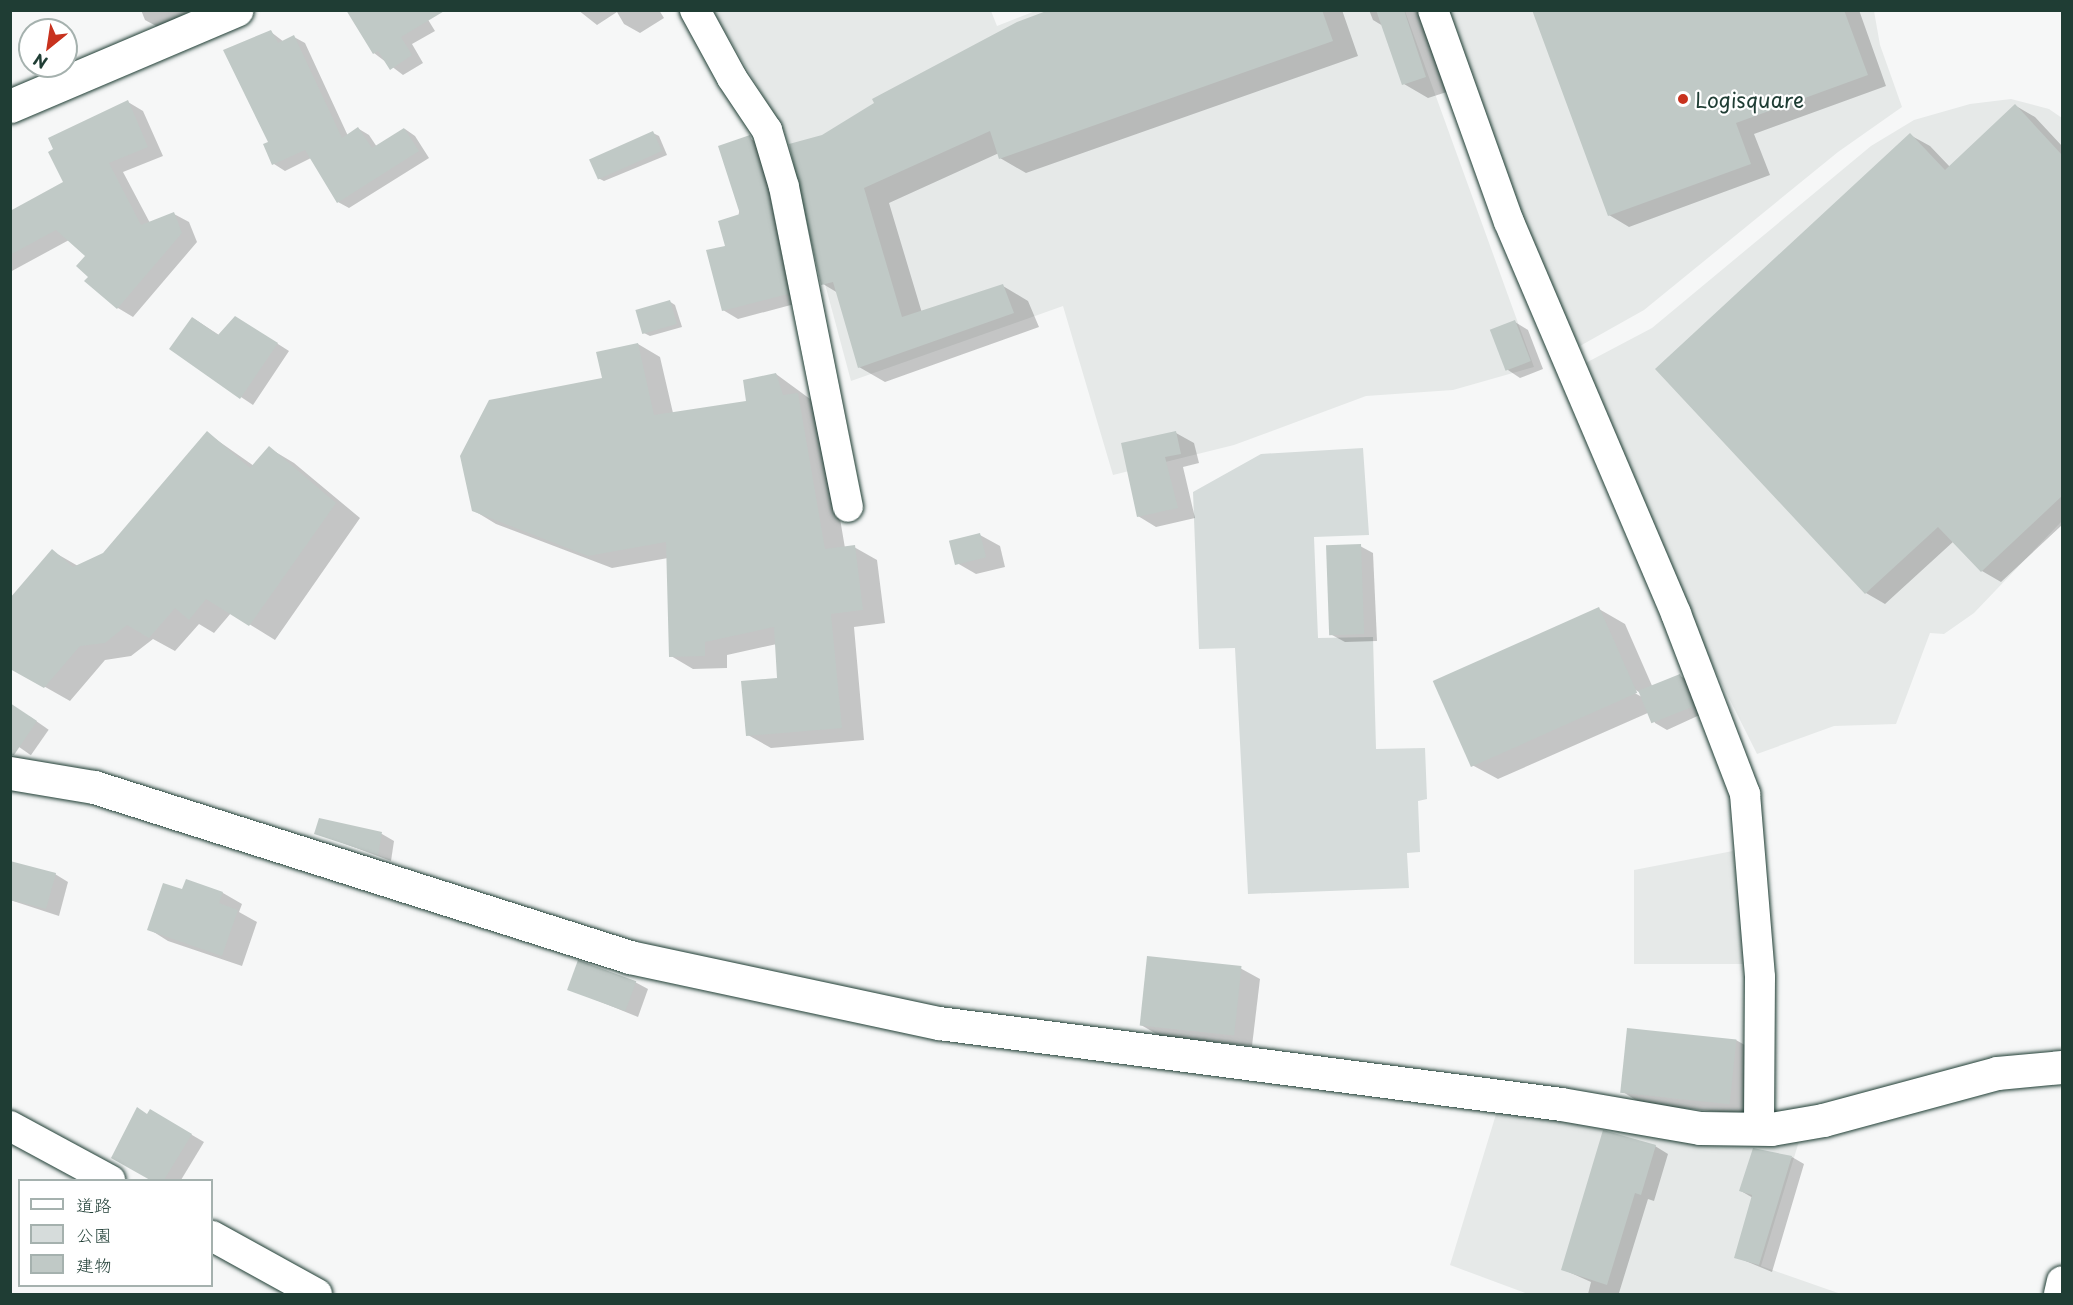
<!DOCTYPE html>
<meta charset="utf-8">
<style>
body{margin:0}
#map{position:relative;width:2073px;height:1305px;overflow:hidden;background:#f6f7f7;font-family:"Playpen Sans","Klee One",sans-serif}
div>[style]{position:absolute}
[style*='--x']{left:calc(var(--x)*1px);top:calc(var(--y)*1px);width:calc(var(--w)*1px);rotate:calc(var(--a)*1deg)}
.built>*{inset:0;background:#e6e9e8}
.green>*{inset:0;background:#d6dcdb}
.shadow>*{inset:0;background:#0003;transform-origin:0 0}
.building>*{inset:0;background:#c0c9c6;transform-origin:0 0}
.roads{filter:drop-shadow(0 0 2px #1f3d34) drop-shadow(0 0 2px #1f3d34)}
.minor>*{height:30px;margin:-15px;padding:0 15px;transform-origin:15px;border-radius:15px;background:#fff}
.tertiary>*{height:33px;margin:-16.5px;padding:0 16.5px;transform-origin:16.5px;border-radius:16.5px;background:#fff}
.dots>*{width:16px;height:16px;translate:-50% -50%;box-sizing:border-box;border:3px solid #fff;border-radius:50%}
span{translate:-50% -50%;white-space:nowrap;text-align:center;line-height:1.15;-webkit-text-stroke:4.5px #fff;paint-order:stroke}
.poi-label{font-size:21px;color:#1f3d34}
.left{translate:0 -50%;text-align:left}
.frame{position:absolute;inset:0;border:12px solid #1f3d34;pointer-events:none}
.legend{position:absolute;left:18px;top:1179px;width:195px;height:108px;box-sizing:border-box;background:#fff;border:2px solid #a5b1ae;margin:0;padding:8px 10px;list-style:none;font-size:18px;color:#1f3d34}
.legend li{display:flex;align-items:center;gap:12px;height:30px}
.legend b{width:30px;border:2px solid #a5b1ae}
.north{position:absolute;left:18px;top:18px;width:60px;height:60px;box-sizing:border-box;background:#fff;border:2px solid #a5b1ae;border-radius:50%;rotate:210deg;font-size:16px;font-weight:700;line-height:24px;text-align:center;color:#1f3d34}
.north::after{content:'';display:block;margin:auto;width:21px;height:27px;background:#c8321e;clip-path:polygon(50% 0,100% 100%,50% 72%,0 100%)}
</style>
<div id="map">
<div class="built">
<i style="clip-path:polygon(1038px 10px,1405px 11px,1534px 367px,1453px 390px,1366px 396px,1234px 445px,1113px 475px,1063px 306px,851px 381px,784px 131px,713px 11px,991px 11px,997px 26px)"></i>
<i style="clip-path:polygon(1445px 11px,1874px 11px,1880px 45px,1902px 107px,1838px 152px,1644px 310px,1571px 351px)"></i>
<i style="clip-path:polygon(2011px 99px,2049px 109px,2062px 118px,2062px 521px,1974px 613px,1944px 634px,1930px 633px,1896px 724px,1834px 726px,1757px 754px,1707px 654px,1580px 366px,1652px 328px,1871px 146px,1914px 120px,1970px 104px)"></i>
<i style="clip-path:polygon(1733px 851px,1746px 964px,1634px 964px,1634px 870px)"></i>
<i style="clip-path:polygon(1497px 1111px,1658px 1136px,1800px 1138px,1761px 1266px,1841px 1294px,1528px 1294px,1450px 1265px)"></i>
</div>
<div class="green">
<i style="clip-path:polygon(1363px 448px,1369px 535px,1314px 537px,1318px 638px,1373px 637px,1376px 749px,1425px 748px,1427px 799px,1418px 801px,1420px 852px,1407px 853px,1409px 888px,1248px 894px,1235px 648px,1199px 649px,1193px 492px,1261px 454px)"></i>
</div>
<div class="shadow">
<i style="clip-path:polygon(141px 10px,193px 10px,158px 27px,145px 20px)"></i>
<i style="clip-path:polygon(422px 10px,435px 31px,412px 44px,423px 63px,403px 75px,374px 53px)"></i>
<i style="clip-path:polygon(578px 10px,659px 10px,664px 18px,640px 33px,624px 24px,617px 12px,597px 25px)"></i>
<i style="clip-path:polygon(1053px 10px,1342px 10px,1358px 56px,1026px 173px,1000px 158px,999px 153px,889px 203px,922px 313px,1003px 286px,1028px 301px,1039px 327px,885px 382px,859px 367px,838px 293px,823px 284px,822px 137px)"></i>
<i style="clip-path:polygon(1369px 10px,1422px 10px,1450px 91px,1428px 98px,1404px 84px,1383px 26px,1373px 20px)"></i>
<i style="clip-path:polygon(1533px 10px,1859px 10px,1886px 86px,1754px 134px,1770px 175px,1629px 227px,1609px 215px)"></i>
<i style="clip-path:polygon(271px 32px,284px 42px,294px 37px,305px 43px,348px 136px,359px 129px,369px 135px,377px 147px,405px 129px,415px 136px,429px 158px,349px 208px,338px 202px,311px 158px,285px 171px,274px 164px,265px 145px,270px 142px)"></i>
<i style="clip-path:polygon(128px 102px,143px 111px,163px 156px,123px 172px,150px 223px,174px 214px,189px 222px,197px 242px,133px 317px,118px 308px,90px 277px,87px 256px,69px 240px,10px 272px,10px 213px,65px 183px)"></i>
<i style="clip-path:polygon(2016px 106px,2035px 117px,2062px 146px,2062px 525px,2001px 582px,1982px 571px,1954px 541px,1885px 604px,1866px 593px,1910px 135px,1930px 146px,1950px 167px)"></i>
<i style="clip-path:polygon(653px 133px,659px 136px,667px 155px,604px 181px,598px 178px)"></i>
<i style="clip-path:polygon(751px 139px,766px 148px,802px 302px,738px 319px,723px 310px)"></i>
<i style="clip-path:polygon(669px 301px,675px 305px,682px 327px,650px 336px,644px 333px)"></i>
<i style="clip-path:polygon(193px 318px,219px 335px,248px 325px,289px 351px,253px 405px,241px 397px)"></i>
<i style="clip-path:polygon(1515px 322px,1528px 330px,1543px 369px,1520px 378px,1508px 370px)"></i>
<i style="clip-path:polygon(638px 344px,660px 357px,673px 413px,748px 402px,776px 374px,821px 407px,845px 548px,854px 547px,877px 560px,885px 623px,854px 627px,864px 740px,771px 748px,748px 735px,779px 679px,777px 644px,727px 655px,727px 668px,693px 669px,671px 656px,668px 558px,612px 568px,496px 524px,473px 510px)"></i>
<i style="clip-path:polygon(207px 433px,254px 466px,269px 448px,294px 463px,360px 518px,275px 640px,231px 613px,214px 633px,199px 624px,175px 651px,153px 639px,131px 656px,105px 660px,70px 701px,10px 667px,52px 551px,78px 566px,104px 554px)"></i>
<i style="clip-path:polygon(1176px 433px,1194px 443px,1199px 463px,1183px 467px,1195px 518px,1156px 527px,1138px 516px,1123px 444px)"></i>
<i style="clip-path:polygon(980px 535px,1000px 546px,1005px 567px,976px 574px,957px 563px)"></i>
<i style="clip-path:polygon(1360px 546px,1373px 553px,1377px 641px,1345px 642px,1332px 635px)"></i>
<i style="clip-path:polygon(evenodd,1599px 609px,1625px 624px,1653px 688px,1680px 676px,1692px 682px,1704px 713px,1667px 730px,1655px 723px,1650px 712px,1498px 779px,1472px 765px,1599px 609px,1631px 687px,1642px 694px,1642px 697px,1629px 690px,1631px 687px)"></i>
<i style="left:29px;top:716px;width:24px;height:31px;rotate:35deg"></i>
<i style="clip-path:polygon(316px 833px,382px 834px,394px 841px,391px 861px)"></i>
<i style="clip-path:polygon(10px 873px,55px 874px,68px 882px,59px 916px,10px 900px)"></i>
<i style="clip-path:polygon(183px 891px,223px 893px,242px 904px,239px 912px,257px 922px,242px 966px,168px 941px,149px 929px)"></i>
<i style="clip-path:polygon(1240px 968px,1260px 979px,1252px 1046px,1160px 1036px,1141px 1025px)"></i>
<i style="clip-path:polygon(635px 982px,648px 989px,638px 1017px,569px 989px)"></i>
<i style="clip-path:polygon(1736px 1040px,1755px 1051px,1749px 1115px,1642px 1104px,1623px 1092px)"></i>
<i style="clip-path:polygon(151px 1111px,204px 1142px,181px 1180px,153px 1180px,113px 1157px)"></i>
<i style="clip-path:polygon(1655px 1146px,1668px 1154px,1654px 1201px,1648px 1199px,1619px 1293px,1624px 1294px,1588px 1294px,1591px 1282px,1562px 1269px)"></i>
<i style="clip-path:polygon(1792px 1157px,1804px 1164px,1772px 1272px,1736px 1257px,1753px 1198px,1741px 1191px)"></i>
</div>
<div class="building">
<i style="clip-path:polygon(346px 10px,446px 10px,401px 37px,412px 55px,390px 70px,378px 51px,373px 54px)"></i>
<i style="clip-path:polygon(1049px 10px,1322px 10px,1333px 41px,999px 159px,990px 131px,864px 188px,902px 317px,1003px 284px,1014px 313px,858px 368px,833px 282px,821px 285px,789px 144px,822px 135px,874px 103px,872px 99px,1017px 22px)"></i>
<i style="clip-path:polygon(1376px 10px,1404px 10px,1426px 77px,1402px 85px)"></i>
<i style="clip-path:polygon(1532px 10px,1844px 10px,1868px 75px,1736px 123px,1751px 164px,1608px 216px)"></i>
<i style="clip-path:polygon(271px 30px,278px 43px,294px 35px,342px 138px,358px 127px,372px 148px,404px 128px,419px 151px,337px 203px,305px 150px,272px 165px,263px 144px,268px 142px,223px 50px)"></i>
<i style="clip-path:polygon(128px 100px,148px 147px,109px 163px,141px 225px,174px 212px,182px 233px,117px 309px,84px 281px,88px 277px,76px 266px,85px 256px,56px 230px,10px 255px,10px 211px,63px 182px,48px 152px,53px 149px,48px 138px)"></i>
<i style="clip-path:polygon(2015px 104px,2062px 155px,2062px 496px,1981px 572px,1938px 527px,1865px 594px,1655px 369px,1910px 133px,1945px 170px)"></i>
<i style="left:653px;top:131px;width:22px;height:70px;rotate:66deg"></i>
<i style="clip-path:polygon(750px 135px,767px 191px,788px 294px,722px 311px,706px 250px,725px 246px,718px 221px,740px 214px,718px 146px)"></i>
<i style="left:670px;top:300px;width:25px;height:36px;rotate:74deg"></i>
<i style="clip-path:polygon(235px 316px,278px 343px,240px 399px,169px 349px,192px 317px,218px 335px)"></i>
<i style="left:1515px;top:320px;width:44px;height:27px;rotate:69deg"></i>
<i style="clip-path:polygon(638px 343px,654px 415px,746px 401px,743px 380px,776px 373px,783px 395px,798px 393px,825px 549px,855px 545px,863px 610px,831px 614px,842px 728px,746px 736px,741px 681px,777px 678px,774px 627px,705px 642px,705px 656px,669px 657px,666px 542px,588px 556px,472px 511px,460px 456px,489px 400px,602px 378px,596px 352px)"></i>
<i style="clip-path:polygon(207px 431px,250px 468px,269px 446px,336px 503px,249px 626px,206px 599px,189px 620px,175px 608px,149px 638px,127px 625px,105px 643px,80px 646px,44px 688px,10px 669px,10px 598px,52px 549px,73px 567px,103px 553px)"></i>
<i style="clip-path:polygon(1176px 431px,1181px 454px,1165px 457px,1178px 508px,1137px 517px,1121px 443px)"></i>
<i style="left:980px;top:533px;width:25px;height:32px;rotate:76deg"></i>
<i style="left:1361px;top:544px;width:90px;height:35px;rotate:88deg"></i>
<i style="left:1599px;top:607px;width:94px;height:182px;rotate:66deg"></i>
<i style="left:1680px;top:674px;width:35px;height:45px;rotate:68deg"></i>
<i style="clip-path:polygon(10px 703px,37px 721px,14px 755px,10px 755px)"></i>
<i style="clip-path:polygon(319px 818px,382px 832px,378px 855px,314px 834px)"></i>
<i style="clip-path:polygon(10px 861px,56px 873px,46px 909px,10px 900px)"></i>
<i style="clip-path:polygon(186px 879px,223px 892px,219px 903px,238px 910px,222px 956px,147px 930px,163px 883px,182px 889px)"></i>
<i style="left:1147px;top:956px;width:95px;height:70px;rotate:6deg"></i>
<i style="left:578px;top:960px;width:62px;height:32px;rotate:20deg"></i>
<i style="left:1627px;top:1028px;width:110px;height:65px;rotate:6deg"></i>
<i style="clip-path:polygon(137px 1107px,147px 1114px,150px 1109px,192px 1134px,164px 1180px,150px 1180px,111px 1158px)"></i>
<i style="clip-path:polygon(1603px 1130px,1656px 1145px,1641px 1195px,1635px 1193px,1607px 1285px,1561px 1270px)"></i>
<i style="clip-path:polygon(1753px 1148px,1792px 1156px,1759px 1265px,1734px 1258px,1752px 1195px,1739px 1191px)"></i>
</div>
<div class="roads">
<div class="minor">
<i style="--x:695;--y:10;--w:77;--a:61.4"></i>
<i style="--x:732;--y:78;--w:63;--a:56.1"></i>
<i style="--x:767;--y:130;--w:59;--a:73.4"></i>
<i style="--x:784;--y:187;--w:326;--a:78.7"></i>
<i style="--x:1433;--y:10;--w:225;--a:70.3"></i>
<i style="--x:1509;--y:222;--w:426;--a:66.9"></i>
<i style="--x:1676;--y:614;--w:193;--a:69"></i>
<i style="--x:1745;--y:794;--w:184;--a:85.3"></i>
<i style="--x:1760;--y:977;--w:152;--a:90.4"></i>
<i style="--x:10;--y:1126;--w:114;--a:28.4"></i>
<i style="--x:212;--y:1236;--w:120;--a:28.9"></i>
<i style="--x:2059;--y:1294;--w:13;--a:-77"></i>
</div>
<div class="tertiary">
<i style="--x:10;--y:106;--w:246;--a:-23"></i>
<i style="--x:10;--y:773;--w:85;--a:9.5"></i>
<i style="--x:94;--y:787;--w:562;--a:17.6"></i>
<i style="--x:630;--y:957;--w:316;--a:12.1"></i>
<i style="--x:939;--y:1023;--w:627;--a:7.42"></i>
<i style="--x:1561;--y:1104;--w:141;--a:9.8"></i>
<i style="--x:1700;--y:1128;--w:71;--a:0.8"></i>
<i style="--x:1771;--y:1129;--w:53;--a:-9.8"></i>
<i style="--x:1823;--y:1120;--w:180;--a:-15.1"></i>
<i style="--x:1997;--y:1073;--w:65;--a:-5.3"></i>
</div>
</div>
<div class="dots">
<i style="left:1683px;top:99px;background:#c8321e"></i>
</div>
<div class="poi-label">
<span class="left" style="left:1695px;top:99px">Logisquare</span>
</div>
<div class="frame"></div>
<ul class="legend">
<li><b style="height:8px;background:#fff"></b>道路</li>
<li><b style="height:16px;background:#d6dcdb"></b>公園</li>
<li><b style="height:16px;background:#c0c9c6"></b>建物</li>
</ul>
<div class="north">N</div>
</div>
